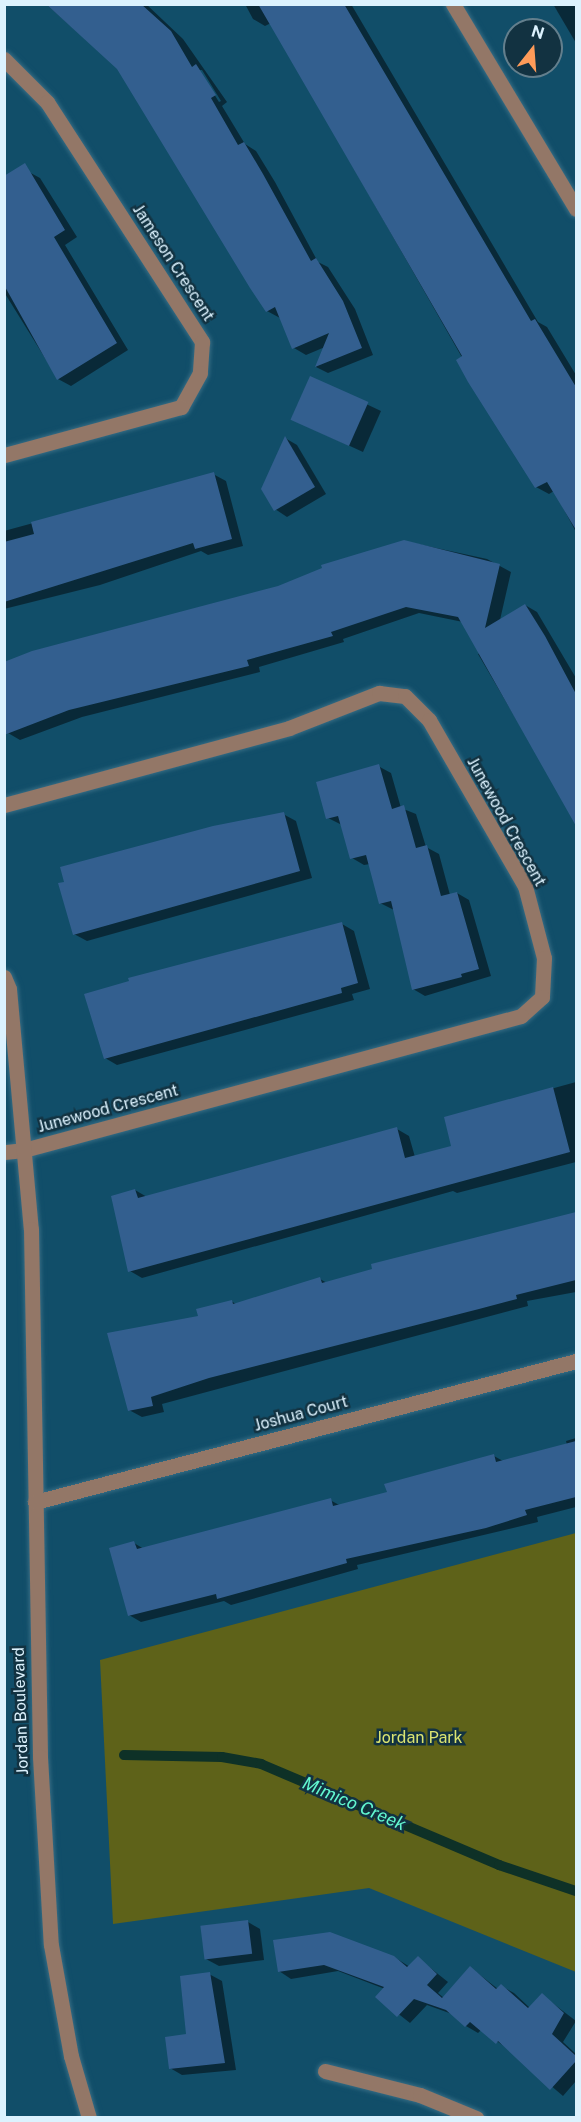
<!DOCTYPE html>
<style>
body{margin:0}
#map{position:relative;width:581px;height:2122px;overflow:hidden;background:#114e69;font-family:"Public Sans",sans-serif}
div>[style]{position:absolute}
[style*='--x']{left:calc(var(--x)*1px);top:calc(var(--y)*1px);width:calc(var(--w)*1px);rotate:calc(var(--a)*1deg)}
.green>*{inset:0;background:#5e6219}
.shadow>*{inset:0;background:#0007}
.stream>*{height:10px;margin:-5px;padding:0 5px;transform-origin:5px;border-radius:5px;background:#0e3127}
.building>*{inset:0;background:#335f8f;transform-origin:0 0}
.roads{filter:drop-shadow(0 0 2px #366c84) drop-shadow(0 0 2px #366c84)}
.minor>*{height:15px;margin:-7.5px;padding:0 7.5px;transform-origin:7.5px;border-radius:7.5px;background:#937767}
span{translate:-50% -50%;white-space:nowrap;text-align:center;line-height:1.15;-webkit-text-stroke:5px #123241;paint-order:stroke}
.street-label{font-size:16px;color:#dcf2fe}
.park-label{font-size:16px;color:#dbe471}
.water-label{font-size:18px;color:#62f6cf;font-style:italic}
.frame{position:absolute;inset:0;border:6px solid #dcf2fe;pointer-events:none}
.north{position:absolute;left:503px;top:18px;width:60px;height:60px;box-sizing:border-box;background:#123241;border:2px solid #637f8d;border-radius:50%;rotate:17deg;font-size:16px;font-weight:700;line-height:24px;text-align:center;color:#dcf2fe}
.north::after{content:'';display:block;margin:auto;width:21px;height:27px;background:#fe9b59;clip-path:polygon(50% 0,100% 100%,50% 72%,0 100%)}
</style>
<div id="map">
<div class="green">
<i style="clip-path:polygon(576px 1533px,576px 1972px,369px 1888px,113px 1924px,100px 1660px)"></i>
</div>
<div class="shadow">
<i style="clip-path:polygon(evenodd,46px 4px,146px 4px,183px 39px,227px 102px,222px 106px,245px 144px,256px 151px,275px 182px,318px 262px,328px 267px,355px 309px,373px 355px,328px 373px,316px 367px,325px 347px,306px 355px,294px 348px,280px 318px,267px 311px,118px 68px,46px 4px,199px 70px,202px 70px,221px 101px,219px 102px,199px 70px)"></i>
<i style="clip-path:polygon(245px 4px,351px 4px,538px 322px,547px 327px,576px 375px,576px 532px,554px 491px,549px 494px,536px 487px,271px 23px,265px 26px,253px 19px)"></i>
<i style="clip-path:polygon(553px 4px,576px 4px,576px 43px)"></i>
<i style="clip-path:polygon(27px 171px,40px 178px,77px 237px,65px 245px,128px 350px,71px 386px,58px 379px,4px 292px,4px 186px)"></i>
<i style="clip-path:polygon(311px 378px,381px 411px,363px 452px,306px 426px)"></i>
<i style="clip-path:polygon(285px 438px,297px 445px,326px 494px,287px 517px,275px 509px)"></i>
<i style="clip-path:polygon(213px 474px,226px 481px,243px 546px,208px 555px,201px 551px,100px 585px,4px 609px,4px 531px)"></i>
<i style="clip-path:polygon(404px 541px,487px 559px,511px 572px,500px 620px,525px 605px,537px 612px,576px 678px,576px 821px,478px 654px,482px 652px,463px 622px,419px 613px,343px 639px,344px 642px,259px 667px,260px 672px,82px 717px,20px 740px,8px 733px,279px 587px)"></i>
<i style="clip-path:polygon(378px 766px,391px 773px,401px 808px,416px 814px,426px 847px,439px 854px,450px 895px,457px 893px,469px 900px,491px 976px,425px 996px,413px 989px,394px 910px,380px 903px,370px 864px,364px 865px,352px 858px,342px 825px,328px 818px)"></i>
<i style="clip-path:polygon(283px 814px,296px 821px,312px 878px,87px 941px,74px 934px)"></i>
<i style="clip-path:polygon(342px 924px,354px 931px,370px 989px,352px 994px,354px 1000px,117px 1065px,105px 1058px)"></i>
<i style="clip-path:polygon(576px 1082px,576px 1162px,457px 1193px,453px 1191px,142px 1278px,130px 1271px,135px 1190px,147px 1197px,397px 1129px,409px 1136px,415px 1157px,453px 1147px,446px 1118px)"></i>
<i style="clip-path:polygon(576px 1213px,576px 1292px,527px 1301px,528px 1306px,162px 1404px,164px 1412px,142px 1417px,129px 1410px,200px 1318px,231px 1301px,236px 1304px,320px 1279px,327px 1283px,374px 1270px,373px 1265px)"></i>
<i style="clip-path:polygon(576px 1438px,576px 1507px,537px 1517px,538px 1522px,357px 1565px,358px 1569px,231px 1605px,224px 1601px,141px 1622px,129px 1615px,134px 1543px,144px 1549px,330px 1500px,341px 1506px,388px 1493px,494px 1456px,503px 1461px,567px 1445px,566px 1441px)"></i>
<i style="clip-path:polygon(248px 1922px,260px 1929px,264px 1960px,219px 1966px,206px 1959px)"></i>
<i style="clip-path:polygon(275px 1941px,394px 1957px,410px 1967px,418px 1958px,448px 1982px,438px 1993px,444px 1998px,471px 1968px,498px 1989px,501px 1986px,514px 1993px,530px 2008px,542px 1995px,576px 2021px,563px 2042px,576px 2054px,576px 2081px,563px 2096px,508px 2049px,481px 2030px,478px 2033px,466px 2026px,452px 2014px,427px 2005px,410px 2023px,377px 1997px,385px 1989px,338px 1971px,291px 1979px,279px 1971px)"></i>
<i style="clip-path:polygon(209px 1974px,222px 1981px,236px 2070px,182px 2075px,170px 2068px,188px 2036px)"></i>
</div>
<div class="stream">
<i style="--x:124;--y:1755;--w:98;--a:1.2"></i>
<i style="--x:222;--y:1757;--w:40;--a:10"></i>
<i style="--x:261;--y:1764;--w:259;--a:23"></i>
<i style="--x:499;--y:1865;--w:81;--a:18.7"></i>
</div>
<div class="building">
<i style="clip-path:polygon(46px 4px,141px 4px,171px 31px,192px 67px,196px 64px,216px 95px,211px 98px,238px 145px,244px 142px,263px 174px,311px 261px,316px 258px,343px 301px,362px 348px,315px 367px,329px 333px,292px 349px,275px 307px,266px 312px,250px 288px,117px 69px)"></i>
<i style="clip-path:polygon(258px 4px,344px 4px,531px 321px,535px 319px,576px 387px,576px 530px,547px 482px,535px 488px,468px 382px,456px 360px,462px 356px)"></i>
<i style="clip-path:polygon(25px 163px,65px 230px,54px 237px,117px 343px,57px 380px,4px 285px,4px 176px)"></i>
<i style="left:310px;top:376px;width:64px;height:48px;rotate:24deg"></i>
<i style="clip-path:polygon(285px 436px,315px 487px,274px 511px,261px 489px)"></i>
<i style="clip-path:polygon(214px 472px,232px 539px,195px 549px,193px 543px,4px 602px,4px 542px,34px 534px,31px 522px)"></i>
<i style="clip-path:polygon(404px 540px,500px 564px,485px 628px,525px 604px,545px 636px,576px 694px,576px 826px,458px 617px,406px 607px,331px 632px,333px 636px,247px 660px,249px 666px,69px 710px,4px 735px,4px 662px,32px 651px,278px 586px,322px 568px,321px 565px)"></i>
<i style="clip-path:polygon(379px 764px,392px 809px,404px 805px,416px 848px,427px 845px,441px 896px,457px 892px,479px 969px,461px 974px,462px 977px,412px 990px,391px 901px,379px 904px,366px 855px,350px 859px,338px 816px,326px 819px,316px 782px)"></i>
<i style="clip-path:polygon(284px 812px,300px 871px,73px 935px,58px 883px,64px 882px,60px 867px,213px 826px)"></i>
<i style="clip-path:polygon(342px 922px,358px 983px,341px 988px,342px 993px,104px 1059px,84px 994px,129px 981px,128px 978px)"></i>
<i style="clip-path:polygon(553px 1087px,570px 1152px,128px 1272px,111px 1196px,135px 1189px,138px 1198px,397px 1127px,405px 1158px,451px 1146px,444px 1117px)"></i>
<i style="clip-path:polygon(576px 1212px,576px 1280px,516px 1295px,517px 1299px,479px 1309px,209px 1378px,151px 1397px,153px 1406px,128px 1411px,107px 1333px,198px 1316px,196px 1309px,232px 1300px,233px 1304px,320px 1277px,322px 1283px,372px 1269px,371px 1264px)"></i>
<i style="clip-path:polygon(576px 1441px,576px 1497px,525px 1510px,527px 1515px,486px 1528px,346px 1559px,347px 1563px,217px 1599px,216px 1594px,128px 1616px,109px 1548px,134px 1541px,137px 1549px,331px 1498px,333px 1506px,387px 1492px,384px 1484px,494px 1454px,496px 1462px)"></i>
<i style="left:248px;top:1920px;width:34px;height:48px;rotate:83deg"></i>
<i style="clip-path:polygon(330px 1932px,394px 1956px,407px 1967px,418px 1956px,437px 1974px,427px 1985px,442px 1998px,470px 1966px,496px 1989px,501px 1984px,528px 2008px,542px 1993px,564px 2013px,552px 2034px,576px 2056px,576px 2061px,550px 2090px,498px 2041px,496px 2044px,470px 2022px,465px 2027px,446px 2010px,414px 1999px,397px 2017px,375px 1997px,384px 1987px,324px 1965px,278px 1972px,273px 1940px)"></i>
<i style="clip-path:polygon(210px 1972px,225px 2063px,169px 2069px,165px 2037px,186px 2034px,180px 1976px)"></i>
</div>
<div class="roads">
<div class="minor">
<i style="--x:453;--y:4;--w:239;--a:59"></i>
<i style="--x:4;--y:59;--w:61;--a:45"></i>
<i style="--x:47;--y:102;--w:286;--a:57.1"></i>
<i style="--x:202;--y:342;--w:31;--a:94"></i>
<i style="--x:200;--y:373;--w:39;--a:119"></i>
<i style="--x:181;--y:407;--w:183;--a:164.8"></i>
<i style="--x:4;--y:805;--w:295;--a:-15.1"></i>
<i style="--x:289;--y:728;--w:97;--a:-21.3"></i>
<i style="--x:379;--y:693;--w:26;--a:7"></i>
<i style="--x:405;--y:696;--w:34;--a:45"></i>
<i style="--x:429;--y:720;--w:192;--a:60"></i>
<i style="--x:525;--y:886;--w:74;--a:75.2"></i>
<i style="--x:544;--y:958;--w:39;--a:93"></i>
<i style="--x:542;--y:997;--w:28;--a:138"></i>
<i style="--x:521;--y:1016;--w:515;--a:164.91"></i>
<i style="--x:24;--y:1150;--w:20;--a:174"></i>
<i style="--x:4;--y:977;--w:13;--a:67"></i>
<i style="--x:9;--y:989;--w:241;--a:84.8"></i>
<i style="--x:31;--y:1229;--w:528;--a:89.02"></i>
<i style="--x:40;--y:1757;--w:188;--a:86.7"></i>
<i style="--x:51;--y:1945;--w:113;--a:79.8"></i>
<i style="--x:71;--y:2056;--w:65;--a:73.8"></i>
<i style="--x:35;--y:1502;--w:559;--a:-14.61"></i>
<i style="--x:325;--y:2071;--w:98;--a:14.2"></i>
<i style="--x:420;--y:2095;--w:61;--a:22.3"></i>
</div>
</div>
<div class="street-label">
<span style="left:173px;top:263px;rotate:57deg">Jameson Crescent</span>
<span style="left:506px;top:822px;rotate:61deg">Junewood Crescent</span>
<span style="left:108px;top:1109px;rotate:-15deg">Junewood Crescent</span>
<span style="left:301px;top:1414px;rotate:-15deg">Joshua Court</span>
<span style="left:21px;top:1711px;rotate:-92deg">Jordan Boulevard</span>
</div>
<div class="park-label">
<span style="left:419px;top:1738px">Jordan Park</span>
</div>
<div class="water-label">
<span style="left:354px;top:1804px;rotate:23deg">Mimico Creek</span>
</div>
<div class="frame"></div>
<div class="north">N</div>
</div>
